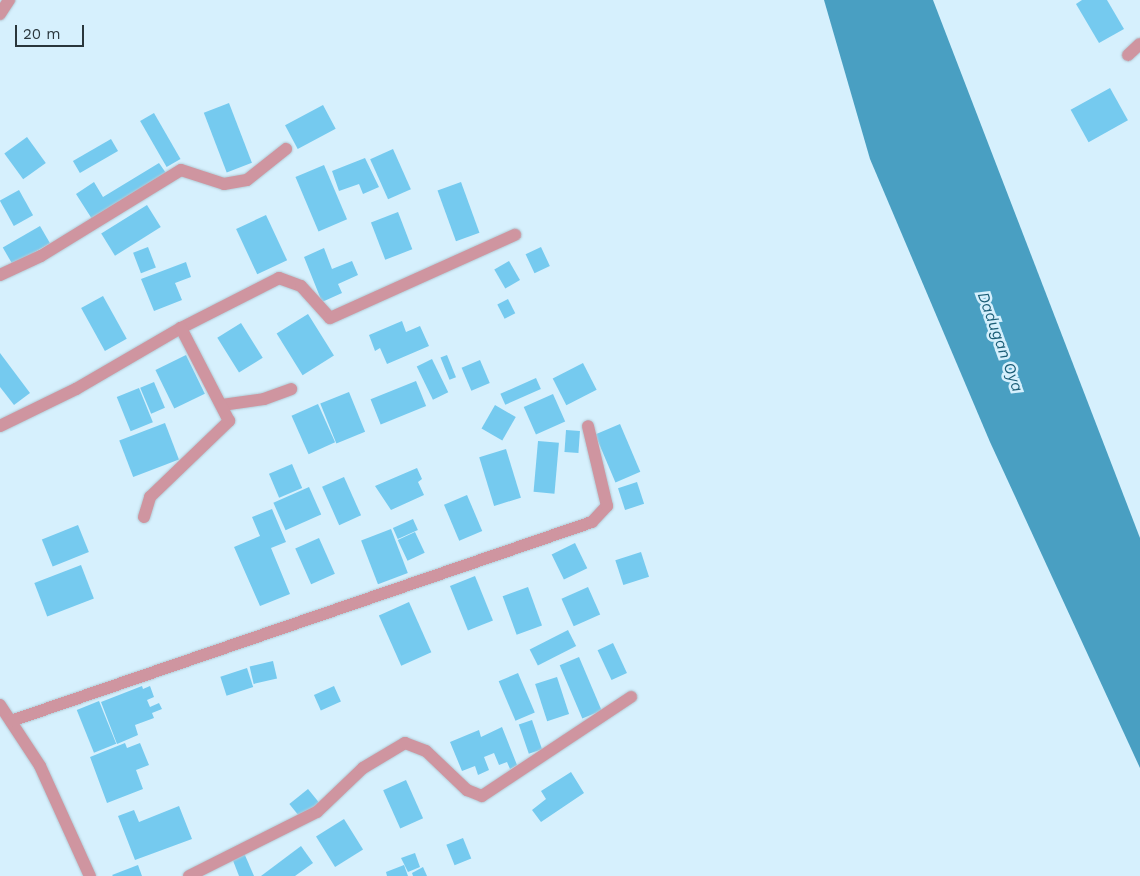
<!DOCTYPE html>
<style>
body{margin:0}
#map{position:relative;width:1140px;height:876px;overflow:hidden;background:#d6f0fd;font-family:"Work Sans",sans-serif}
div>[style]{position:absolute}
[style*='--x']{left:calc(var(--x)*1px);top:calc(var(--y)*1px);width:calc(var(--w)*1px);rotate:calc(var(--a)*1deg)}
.water>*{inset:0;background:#499fc2}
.building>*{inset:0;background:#75caef;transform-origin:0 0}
.roads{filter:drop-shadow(0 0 1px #b3cbd6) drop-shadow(0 0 1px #b3cbd6)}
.minor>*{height:12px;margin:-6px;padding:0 6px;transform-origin:6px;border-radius:6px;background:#cf95a0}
span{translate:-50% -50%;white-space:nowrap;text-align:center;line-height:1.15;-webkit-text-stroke:5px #d6f0fd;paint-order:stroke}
.water-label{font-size:16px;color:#1c5e77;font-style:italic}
.scale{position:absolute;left:15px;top:25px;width:69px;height:22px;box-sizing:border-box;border:2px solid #29363c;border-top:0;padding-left:6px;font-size:15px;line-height:18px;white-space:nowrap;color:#29363c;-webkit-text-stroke:4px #d6f0fd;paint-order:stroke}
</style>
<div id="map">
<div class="water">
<i style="clip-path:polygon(824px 0,933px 0,1140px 538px,1140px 768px,990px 442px,870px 159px)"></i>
</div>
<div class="building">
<i style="clip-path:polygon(1082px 0,1107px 0,1124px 29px,1099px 43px,1076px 4px)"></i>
<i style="left:1110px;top:88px;width:37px;height:45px;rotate:61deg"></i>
<i style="left:229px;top:103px;width:64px;height:27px;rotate:69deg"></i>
<i style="left:323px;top:105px;width:27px;height:43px;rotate:62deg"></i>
<i style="left:154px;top:113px;width:53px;height:16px;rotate:60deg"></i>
<i style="left:27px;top:137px;width:32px;height:28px;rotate:54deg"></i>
<i style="left:111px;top:139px;width:14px;height:44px;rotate:60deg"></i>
<i style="left:393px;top:149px;width:44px;height:25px;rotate:66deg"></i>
<i style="clip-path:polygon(365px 158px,379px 187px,363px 194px,359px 184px,339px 191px,332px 171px)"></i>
<i style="clip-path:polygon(159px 163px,166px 173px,92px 219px,76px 194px,94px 182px,103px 197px)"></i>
<i style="left:324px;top:165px;width:59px;height:31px;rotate:67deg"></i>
<i style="left:461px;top:182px;width:54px;height:25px;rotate:70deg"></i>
<i style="left:19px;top:190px;width:29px;height:22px;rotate:61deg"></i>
<i style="left:147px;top:205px;width:26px;height:54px;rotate:58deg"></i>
<i style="left:398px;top:212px;width:40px;height:29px;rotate:69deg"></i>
<i style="left:266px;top:215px;width:50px;height:33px;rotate:65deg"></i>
<i style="left:40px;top:226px;width:20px;height:43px;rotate:60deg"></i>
<i style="left:148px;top:247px;width:22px;height:16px;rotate:69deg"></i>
<i style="left:541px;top:247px;width:21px;height:17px;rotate:65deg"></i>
<i style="clip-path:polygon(324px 248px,332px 269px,352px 261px,358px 275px,338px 284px,342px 293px,322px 302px,304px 257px)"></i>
<i style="left:509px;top:261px;width:22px;height:17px;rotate:60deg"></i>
<i style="clip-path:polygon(186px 262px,191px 277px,175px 283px,182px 300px,154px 311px,141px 279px)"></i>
<i style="left:103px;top:296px;width:49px;height:25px;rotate:61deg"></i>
<i style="left:508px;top:299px;width:16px;height:12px;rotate:63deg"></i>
<i style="left:308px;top:314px;width:49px;height:37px;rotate:58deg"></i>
<i style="clip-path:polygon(402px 321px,406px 332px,420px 326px,429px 346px,387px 364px,380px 348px,375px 351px,369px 335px)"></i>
<i style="left:241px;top:323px;width:41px;height:28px;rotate:58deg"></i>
<i style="clip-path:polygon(0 353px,30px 393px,14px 405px,0 387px)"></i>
<i style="left:186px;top:355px;width:43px;height:34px;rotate:64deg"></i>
<i style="left:447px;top:355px;width:24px;height:7px;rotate:68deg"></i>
<i style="left:432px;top:359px;width:37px;height:17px;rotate:64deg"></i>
<i style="left:480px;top:360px;width:25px;height:20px;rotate:67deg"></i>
<i style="left:583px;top:363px;width:30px;height:34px;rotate:63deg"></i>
<i style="left:536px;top:378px;width:12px;height:39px;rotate:66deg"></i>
<i style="left:416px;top:381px;width:27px;height:49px;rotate:68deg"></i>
<i style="left:154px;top:382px;width:28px;height:15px;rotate:67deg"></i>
<i style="left:139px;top:388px;width:37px;height:24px;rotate:68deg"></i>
<i style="left:349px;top:392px;width:43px;height:31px;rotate:68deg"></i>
<i style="left:553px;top:394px;width:30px;height:32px;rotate:66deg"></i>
<i style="left:318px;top:404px;width:42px;height:29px;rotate:66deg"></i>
<i style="left:495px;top:405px;width:24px;height:27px;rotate:30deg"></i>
<i style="left:165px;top:423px;width:39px;height:49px;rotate:69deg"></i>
<i style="left:620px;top:424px;width:52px;height:27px;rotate:67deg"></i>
<i style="left:566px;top:430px;width:14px;height:22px;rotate:4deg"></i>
<i style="left:538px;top:441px;width:21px;height:51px;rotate:5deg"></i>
<i style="left:506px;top:449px;width:51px;height:28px;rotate:73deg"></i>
<i style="left:292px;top:464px;width:26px;height:25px;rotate:67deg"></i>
<i style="clip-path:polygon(417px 468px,422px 479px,418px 482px,424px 495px,391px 510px,375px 486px)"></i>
<i style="left:344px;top:477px;width:42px;height:24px;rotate:66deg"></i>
<i style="left:637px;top:482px;width:23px;height:20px;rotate:72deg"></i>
<i style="left:309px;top:487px;width:30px;height:39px;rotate:66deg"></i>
<i style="left:467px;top:495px;width:39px;height:25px;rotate:67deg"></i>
<i style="clip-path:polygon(272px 509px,286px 542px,271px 548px,290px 594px,260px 606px,234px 547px,260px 536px,252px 517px)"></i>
<i style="left:413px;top:519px;width:12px;height:22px;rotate:66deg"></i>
<i style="left:78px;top:525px;width:29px;height:39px;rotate:68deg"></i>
<i style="left:391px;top:529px;width:47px;height:32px;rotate:69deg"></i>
<i style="left:415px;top:532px;width:23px;height:19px;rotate:65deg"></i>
<i style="left:319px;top:538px;width:39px;height:26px;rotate:66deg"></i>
<i style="left:575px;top:543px;width:28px;height:26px;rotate:64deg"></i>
<i style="left:641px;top:552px;width:26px;height:27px;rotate:72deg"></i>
<i style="left:81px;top:565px;width:36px;height:50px;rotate:69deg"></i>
<i style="left:475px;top:576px;width:48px;height:27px;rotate:68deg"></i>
<i style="left:528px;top:587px;width:41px;height:27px;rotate:70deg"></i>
<i style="left:588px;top:587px;width:30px;height:29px;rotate:66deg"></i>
<i style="left:409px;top:602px;width:55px;height:33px;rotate:66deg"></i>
<i style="left:568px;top:630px;width:18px;height:43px;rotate:63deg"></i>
<i style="left:613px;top:643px;width:33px;height:17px;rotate:65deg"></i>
<i style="left:579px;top:657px;width:58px;height:21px;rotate:67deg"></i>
<i style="left:273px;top:661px;width:18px;height:24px;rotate:77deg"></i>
<i style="left:247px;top:668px;width:20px;height:28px;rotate:72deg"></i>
<i style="left:518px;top:673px;width:43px;height:21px;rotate:67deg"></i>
<i style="left:557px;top:677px;width:39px;height:23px;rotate:72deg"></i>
<i style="clip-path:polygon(142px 686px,143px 689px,150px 686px,154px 697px,147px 700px,150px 707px,159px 703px,162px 709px,152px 713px,154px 718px,135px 725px,138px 735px,117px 744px,101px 702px)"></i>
<i style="left:334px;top:686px;width:17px;height:22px;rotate:66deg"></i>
<i style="left:99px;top:701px;width:46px;height:24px;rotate:68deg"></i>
<i style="left:532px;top:720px;width:31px;height:14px;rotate:71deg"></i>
<i style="clip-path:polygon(502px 727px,517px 765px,510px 769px,507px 762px,499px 765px,494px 753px,484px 757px,489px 770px,478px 775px,475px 766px,462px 771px,450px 742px,479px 730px,481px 737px)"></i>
<i style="clip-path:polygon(125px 743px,127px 748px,140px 743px,149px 765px,136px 770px,143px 789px,107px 803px,90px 757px)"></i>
<i style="clip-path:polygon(571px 772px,584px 793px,541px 822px,532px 810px,546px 799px,541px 791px)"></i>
<i style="left:406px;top:780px;width:42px;height:25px;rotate:66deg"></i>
<i style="left:308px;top:789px;width:19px;height:24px;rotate:51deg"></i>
<i style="clip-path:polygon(179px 806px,192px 839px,135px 860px,118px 816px,134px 810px,139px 822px)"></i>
<i style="left:344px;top:819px;width:36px;height:33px;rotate:58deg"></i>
<i style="left:463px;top:838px;width:22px;height:18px;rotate:68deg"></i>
<i style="clip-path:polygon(301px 846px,313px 863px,295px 876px,261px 876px)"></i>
<i style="clip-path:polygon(244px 853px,254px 876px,239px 876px,232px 858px)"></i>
<i style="clip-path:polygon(415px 853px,420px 867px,408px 872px,401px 858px)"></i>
<i style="clip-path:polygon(138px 865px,142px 876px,113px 876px,112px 875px)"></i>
<i style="clip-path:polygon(404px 865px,408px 876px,387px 876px,386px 872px)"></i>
<i style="clip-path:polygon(423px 867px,427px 876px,413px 876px,412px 873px)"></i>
</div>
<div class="roads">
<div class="minor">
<i style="--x:0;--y:14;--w:17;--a:-57"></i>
<i style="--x:1128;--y:55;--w:16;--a:-43"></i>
<i style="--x:0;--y:275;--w:45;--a:-24.9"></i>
<i style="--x:41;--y:256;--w:164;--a:-31.6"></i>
<i style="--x:181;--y:170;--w:45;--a:18"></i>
<i style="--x:224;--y:184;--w:23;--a:-10"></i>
<i style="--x:247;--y:180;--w:50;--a:-38.5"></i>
<i style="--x:222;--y:405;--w:42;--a:-8.1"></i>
<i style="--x:264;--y:399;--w:29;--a:-20"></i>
<i style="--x:0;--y:426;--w:85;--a:-26"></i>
<i style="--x:76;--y:389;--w:121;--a:-30.2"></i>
<i style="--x:181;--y:328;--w:110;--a:-27"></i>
<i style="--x:279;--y:278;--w:23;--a:20"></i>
<i style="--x:301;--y:286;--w:43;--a:47.8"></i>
<i style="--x:330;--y:318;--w:203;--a:-24.2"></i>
<i style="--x:144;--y:517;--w:21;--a:-73"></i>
<i style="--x:150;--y:497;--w:110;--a:-43.9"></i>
<i style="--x:229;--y:421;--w:105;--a:-117.3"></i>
<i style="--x:0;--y:705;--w:73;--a:56.7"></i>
<i style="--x:40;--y:766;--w:121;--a:65.6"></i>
<i style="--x:11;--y:721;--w:614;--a:-18.91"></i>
<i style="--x:592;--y:522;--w:22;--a:-47"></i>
<i style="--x:607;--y:506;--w:82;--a:-103.4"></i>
<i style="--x:189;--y:876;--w:143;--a:-26.6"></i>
<i style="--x:317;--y:812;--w:64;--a:-43.7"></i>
<i style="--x:363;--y:768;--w:49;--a:-30.8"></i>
<i style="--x:405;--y:743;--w:22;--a:21"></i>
<i style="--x:426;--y:751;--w:57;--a:43.6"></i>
<i style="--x:467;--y:790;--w:16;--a:22"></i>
<i style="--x:482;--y:796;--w:179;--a:-33.6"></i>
</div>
</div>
<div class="water-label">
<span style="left:1000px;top:342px;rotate:70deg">Dadugan Oya</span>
</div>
<div class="scale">20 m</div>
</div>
